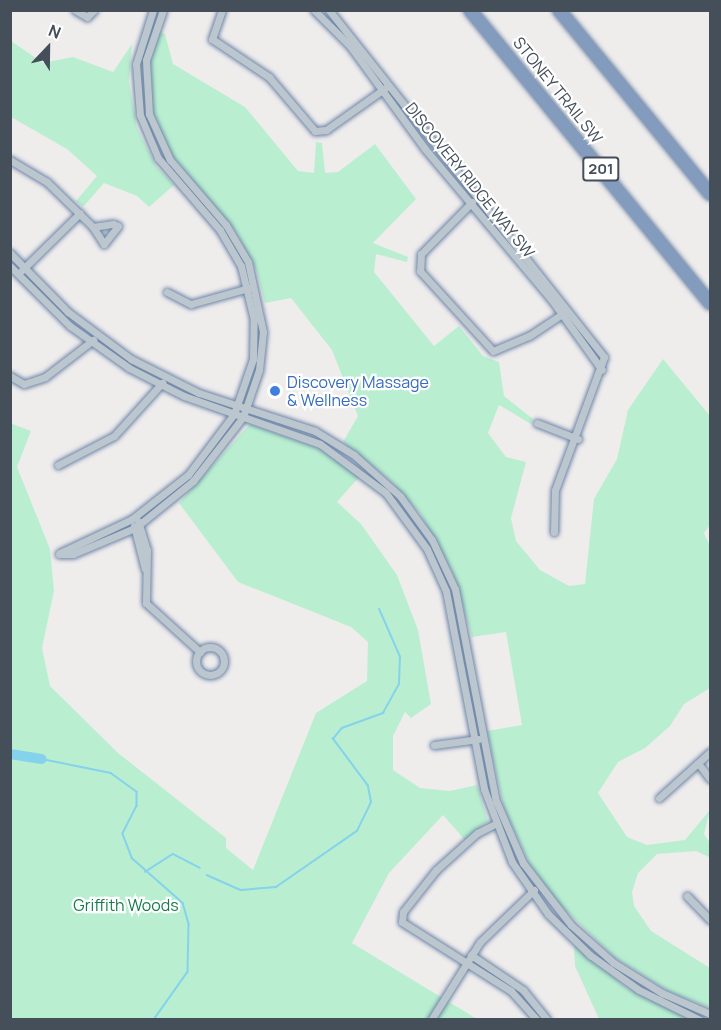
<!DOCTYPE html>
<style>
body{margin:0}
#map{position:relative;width:721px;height:1030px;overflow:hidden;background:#efecec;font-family:Manrope,sans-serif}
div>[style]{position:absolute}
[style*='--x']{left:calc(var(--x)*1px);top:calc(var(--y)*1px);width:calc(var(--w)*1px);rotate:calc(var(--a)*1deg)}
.green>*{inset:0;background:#b9efd0}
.stream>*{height:1.5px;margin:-0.75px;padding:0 0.75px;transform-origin:0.75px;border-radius:0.75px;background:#85d2ec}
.river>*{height:10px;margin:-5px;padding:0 5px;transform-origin:5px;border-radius:5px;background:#85d2ec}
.roads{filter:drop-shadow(0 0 2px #6e87a8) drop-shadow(0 0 2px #6e87a8)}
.street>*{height:7px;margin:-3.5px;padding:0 3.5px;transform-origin:3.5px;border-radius:3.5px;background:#bcc6cf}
.street>.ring{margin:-3.5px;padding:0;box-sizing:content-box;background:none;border:7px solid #bcc6cf;border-radius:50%}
.highway>*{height:12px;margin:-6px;padding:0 6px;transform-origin:6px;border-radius:6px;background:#839cbd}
.dots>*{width:16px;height:16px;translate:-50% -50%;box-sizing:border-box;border:3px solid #fff;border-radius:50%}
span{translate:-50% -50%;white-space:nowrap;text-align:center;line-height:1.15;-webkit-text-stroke:4.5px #fff;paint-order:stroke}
.shield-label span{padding:2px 4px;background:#fff;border:2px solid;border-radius:4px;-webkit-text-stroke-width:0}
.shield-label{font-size:15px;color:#444f5a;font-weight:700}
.street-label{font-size:16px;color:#444f5a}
.shop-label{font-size:16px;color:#366cbe}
.left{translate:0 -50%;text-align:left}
.park-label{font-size:16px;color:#157b4c}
.frame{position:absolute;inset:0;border:12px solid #444f5a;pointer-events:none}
.north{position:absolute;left:18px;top:18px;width:60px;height:60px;-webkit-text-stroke:4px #fff;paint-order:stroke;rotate:22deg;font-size:16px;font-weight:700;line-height:24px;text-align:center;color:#444f5a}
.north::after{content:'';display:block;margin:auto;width:21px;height:27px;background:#444f5a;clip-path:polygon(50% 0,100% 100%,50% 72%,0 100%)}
</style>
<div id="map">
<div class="green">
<i style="clip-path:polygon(157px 31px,165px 34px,173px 64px,245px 107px,298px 171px,314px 173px,316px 142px,322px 143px,325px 173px,338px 172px,375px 144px,416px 199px,373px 243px,408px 257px,407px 262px,376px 254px,374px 272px,434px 346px,459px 326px,483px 356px,499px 362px,504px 396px,533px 419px,531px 424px,499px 405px,488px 433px,506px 457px,526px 462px,511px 518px,516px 541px,540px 570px,569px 586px,585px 584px,594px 499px,617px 459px,628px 410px,663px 359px,710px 416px,710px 525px,704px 533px,710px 546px,710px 688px,684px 704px,670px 726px,645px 748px,618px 762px,598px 793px,627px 837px,647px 845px,685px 840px,710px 810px,704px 834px,710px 843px,709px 857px,696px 851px,657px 854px,638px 873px,632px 892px,634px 906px,651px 931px,710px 968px,710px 1008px,668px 991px,614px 957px,558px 903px,531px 867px,504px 808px,487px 731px,522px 725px,506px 632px,472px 637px,453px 573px,420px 513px,391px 481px,343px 442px,358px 416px,332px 350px,291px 298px,265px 303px,257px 272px,235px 230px,169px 152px,151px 108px,149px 65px)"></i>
<i style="clip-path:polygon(11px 41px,43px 63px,73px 57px,113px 72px,132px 44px,129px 82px,137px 128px,156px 166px,174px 185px,149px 207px,137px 196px,104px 183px,83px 207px,76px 201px,97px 176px,67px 149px,11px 117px)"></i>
<i style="clip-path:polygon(10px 423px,31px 431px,17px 467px,50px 549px,54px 591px,42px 648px,50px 686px,118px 753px,226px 838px,226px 848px,253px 870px,316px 713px,367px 681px,368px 642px,351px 627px,238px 582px,179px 503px,250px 424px,320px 449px,359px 477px,337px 502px,361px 524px,397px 575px,418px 630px,431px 704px,411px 718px,405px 712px,393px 736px,393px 770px,420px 788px,450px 791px,477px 785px,488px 821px,465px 840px,443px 815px,389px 873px,352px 943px,477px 1019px,11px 1019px)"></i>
<i style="clip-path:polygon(574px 945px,627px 988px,689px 1019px,599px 1019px,575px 966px)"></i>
</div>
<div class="stream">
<i style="--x:42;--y:759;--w:70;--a:11.5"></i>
<i style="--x:111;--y:773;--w:32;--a:36"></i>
<i style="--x:137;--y:792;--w:14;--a:90"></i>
<i style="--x:137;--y:806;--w:31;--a:117"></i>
<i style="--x:123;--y:834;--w:26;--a:69"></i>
<i style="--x:132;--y:858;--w:68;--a:41.4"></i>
<i style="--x:183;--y:903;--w:22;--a:74"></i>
<i style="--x:189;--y:924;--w:48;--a:91.2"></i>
<i style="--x:188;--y:972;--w:59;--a:125.3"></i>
<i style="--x:145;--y:872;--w:33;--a:-33"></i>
<i style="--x:173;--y:854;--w:30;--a:27"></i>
<i style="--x:207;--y:875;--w:37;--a:24"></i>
<i style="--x:241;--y:890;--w:35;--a:-5"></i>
<i style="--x:276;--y:887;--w:98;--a:-34.7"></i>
<i style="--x:357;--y:831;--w:32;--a:-64"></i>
<i style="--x:371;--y:802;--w:16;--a:-101"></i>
<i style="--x:368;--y:786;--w:59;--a:-126.7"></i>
<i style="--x:333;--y:739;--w:14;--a:-51"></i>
<i style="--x:342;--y:728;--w:44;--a:-20.1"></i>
<i style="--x:383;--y:713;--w:33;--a:-61"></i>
<i style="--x:399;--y:684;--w:27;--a:-88"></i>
<i style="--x:400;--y:657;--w:52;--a:-113.6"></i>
</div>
<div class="river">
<i style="--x:10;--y:754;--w:32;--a:9"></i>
</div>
<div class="roads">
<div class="street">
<i style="--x:75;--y:10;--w:14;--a:30"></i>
<i style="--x:87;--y:17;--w:10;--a:-45"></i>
<i style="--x:222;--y:10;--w:31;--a:109"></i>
<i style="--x:212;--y:39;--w:69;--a:33.7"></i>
<i style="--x:269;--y:77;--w:71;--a:49.6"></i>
<i style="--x:315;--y:131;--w:11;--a:-5"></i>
<i style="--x:326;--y:130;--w:72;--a:-35.4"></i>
<i style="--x:314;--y:10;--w:51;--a:45"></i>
<i style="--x:350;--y:46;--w:127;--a:53.9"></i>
<i style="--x:425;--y:149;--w:196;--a:50"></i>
<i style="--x:551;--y:299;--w:87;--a:54.3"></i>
<i style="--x:329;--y:10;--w:443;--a:51.6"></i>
<i style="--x:604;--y:357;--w:142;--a:110.2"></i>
<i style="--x:555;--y:490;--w:42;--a:91.4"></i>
<i style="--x:10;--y:160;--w:43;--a:30.7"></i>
<i style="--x:47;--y:182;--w:64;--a:44.4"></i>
<i style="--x:472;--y:202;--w:73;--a:134.4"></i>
<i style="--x:421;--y:254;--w:17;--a:93"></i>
<i style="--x:420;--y:271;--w:108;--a:47.6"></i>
<i style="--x:493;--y:351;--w:39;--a:-23"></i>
<i style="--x:529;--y:336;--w:43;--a:-33.7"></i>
<i style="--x:118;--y:226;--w:23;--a:128"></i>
<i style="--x:104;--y:244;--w:20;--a:-123"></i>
<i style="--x:93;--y:227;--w:20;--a:-9"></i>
<i style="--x:113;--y:224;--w:5;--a:22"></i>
<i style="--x:10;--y:253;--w:83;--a:45.5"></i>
<i style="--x:68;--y:312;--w:79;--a:36.7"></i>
<i style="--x:131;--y:359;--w:76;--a:26.6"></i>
<i style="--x:199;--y:393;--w:122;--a:18.1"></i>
<i style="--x:315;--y:431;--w:46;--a:31.6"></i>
<i style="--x:354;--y:455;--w:62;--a:41.7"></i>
<i style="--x:400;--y:496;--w:54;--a:54"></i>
<i style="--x:432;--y:540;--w:54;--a:64.9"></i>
<i style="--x:455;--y:589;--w:216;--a:79.1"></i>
<i style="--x:496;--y:801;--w:68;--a:66.5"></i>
<i style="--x:523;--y:863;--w:78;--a:52.3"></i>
<i style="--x:571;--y:925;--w:57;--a:41.5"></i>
<i style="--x:614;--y:963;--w:57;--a:32"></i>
<i style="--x:662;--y:993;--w:52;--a:23.6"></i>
<i style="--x:10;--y:266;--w:85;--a:45"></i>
<i style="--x:70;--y:326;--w:72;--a:35.4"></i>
<i style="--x:129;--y:368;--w:62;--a:27"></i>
<i style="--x:184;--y:396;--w:144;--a:19.4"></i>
<i style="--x:320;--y:444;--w:82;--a:36.6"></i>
<i style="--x:386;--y:493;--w:69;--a:53.8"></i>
<i style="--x:427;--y:549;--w:46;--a:65.7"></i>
<i style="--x:446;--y:591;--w:202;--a:79.1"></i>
<i style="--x:484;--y:789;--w:78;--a:69"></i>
<i style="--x:512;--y:862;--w:63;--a:55.3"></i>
<i style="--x:548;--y:914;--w:59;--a:44.3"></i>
<i style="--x:590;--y:955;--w:60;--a:35.5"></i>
<i style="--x:639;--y:990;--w:68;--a:26.2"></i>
<i style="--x:22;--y:270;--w:81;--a:-44.5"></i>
<i style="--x:167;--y:292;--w:27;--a:27"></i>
<i style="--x:191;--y:304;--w:63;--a:-15.6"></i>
<i style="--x:10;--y:376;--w:16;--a:30"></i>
<i style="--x:24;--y:384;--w:22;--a:-18"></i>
<i style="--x:45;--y:377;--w:61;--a:-37.6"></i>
<i style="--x:537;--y:423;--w:44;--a:21.3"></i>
<i style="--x:58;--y:465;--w:63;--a:-27.4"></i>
<i style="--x:114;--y:436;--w:72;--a:-47.8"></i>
<i style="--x:138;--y:521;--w:30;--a:73"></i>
<i style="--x:147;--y:550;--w:53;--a:91.1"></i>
<i style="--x:146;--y:603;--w:73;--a:42.2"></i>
<i style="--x:134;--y:526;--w:44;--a:75.7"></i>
<i style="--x:60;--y:553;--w:80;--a:-25.3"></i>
<i style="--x:132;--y:519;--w:71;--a:-38.2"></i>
<i style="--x:188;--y:475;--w:76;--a:-53"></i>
<i style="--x:234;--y:414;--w:58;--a:-70.9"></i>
<i style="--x:253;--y:359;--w:39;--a:-89"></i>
<i style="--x:254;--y:320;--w:56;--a:-103.5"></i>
<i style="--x:241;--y:266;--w:42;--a:-120.3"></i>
<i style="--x:220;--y:230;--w:95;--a:-130.7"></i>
<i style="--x:158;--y:158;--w:47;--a:-112.7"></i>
<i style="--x:140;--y:115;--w:51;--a:-94.5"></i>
<i style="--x:136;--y:64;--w:57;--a:-72.5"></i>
<i style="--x:59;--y:554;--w:14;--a:0"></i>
<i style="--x:73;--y:554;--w:67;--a:-22.8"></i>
<i style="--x:135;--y:528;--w:75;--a:-39"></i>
<i style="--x:193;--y:481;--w:81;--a:-52"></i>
<i style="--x:243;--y:417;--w:50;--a:-71.2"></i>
<i style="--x:259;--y:370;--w:38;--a:-84"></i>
<i style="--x:263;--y:332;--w:72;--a:-102.1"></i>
<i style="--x:248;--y:262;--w:43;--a:-120.7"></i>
<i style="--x:226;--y:225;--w:86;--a:-130.7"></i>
<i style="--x:170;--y:160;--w:51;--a:-114.5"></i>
<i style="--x:149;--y:114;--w:54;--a:-93.2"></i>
<i style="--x:146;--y:60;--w:53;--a:-71.2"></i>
<i class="ring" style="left:196px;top:647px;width:21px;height:21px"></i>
<i style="--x:434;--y:745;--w:45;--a:-7.6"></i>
<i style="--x:698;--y:763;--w:20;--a:53"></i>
<i style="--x:659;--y:798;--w:69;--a:-42"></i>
<i style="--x:497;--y:823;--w:22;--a:153"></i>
<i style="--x:477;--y:833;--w:55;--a:137.9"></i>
<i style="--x:436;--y:870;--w:53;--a:128.2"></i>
<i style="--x:403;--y:912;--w:10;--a:96"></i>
<i style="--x:402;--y:922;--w:129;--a:32.3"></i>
<i style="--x:511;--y:991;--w:39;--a:48"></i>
<i style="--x:687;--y:896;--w:33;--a:46"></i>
<i style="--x:471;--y:955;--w:63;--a:33.9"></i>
<i style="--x:523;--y:990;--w:38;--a:51"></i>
<i style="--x:431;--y:1020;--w:92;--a:-57.9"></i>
<i style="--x:480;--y:942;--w:75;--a:-43.9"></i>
</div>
<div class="highway">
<i style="--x:470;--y:10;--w:379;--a:50.7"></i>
<i style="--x:559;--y:10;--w:238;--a:50.6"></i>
</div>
</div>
<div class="dots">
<i style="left:275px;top:391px;background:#3f7fe0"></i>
</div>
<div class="shield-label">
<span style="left:601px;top:169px">201</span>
</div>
<div class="street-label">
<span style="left:558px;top:90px;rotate:51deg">STONEY TRAIL SW</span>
<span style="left:470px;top:180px;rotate:51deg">DISCOVERY RIDGE WAY SW</span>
</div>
<div class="shop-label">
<span class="left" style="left:287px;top:391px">Discovery Massage<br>&amp; Wellness</span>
</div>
<div class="park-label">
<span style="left:126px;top:905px">Griffith Woods</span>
</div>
<div class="frame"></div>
<div class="north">N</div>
</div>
